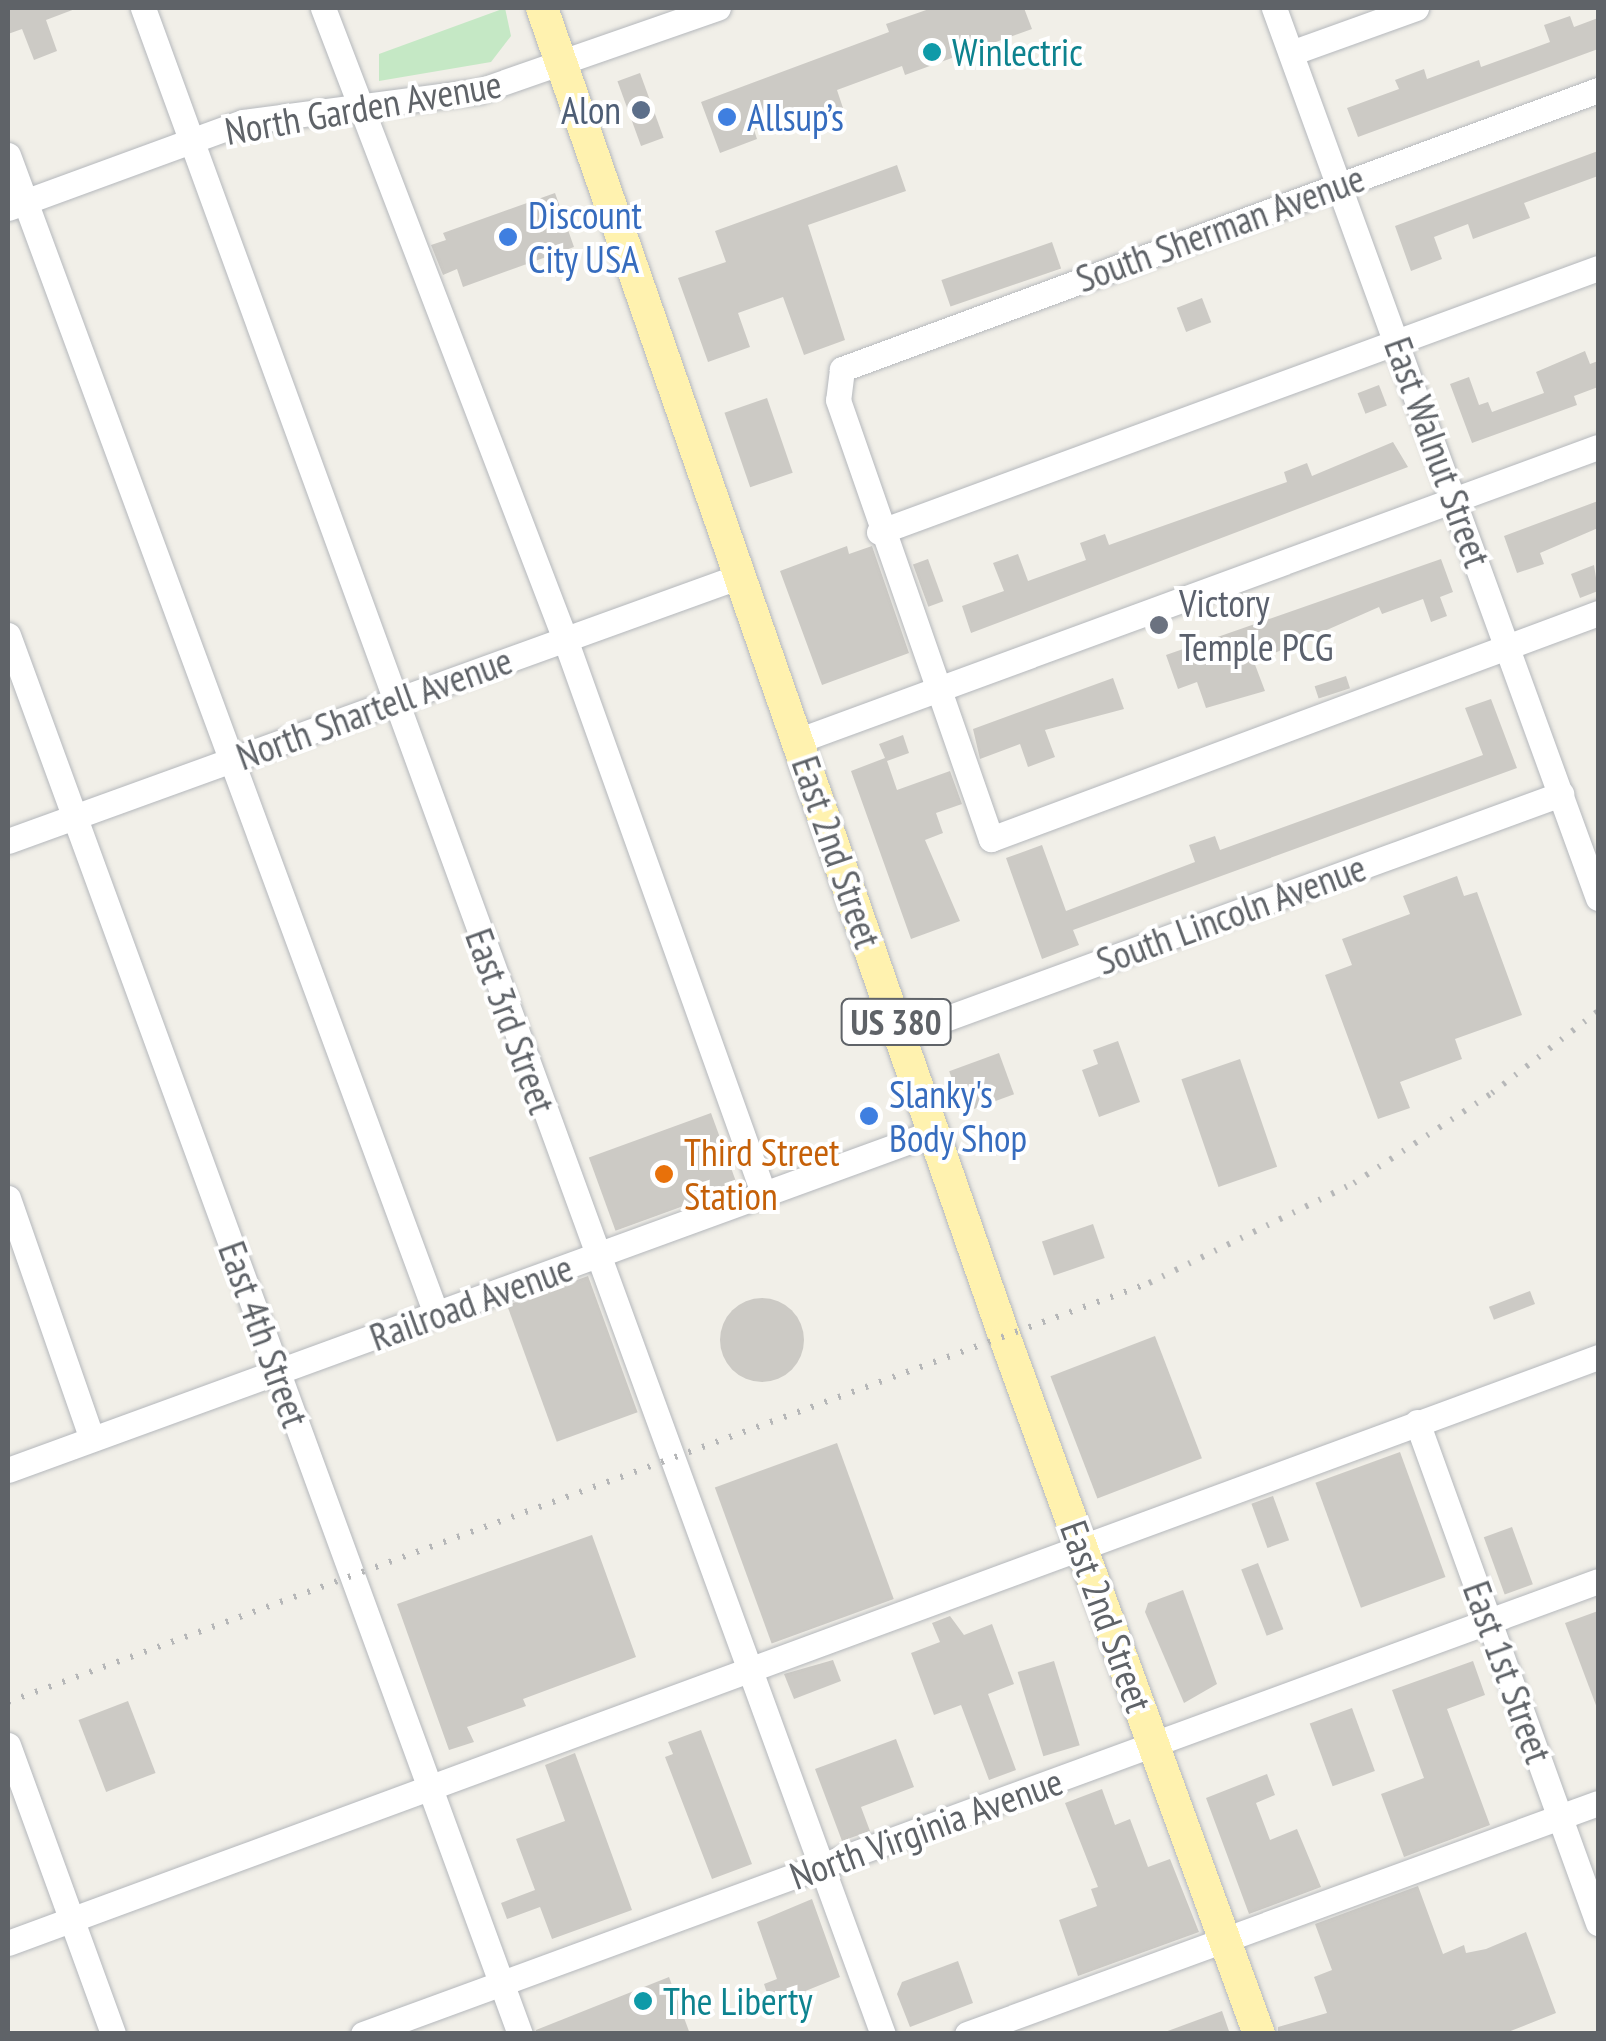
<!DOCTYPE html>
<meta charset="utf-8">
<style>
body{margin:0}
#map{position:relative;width:1606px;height:2041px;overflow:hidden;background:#f1efe8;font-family:"PT Sans Narrow",sans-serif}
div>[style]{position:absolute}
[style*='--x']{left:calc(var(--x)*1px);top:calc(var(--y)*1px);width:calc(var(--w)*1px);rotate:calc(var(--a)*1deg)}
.green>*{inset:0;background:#c5e8c5}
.building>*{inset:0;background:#cccac5;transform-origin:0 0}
.round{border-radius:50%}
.roads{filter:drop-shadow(0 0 2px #b5b8bc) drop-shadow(0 0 2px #b5b8bc)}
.minor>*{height:25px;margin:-12.5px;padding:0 12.5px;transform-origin:12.5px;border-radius:12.5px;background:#fff}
.major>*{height:32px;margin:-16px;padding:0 16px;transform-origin:16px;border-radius:16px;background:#fff2af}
.rail>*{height:6px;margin-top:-3px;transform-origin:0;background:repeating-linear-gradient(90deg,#b6b7b8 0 2.5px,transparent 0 14.5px)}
.dots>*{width:28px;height:28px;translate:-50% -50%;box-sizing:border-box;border:5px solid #fff;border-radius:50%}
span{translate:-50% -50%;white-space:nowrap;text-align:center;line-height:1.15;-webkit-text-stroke:8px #fff;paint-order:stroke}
.shield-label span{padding:2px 8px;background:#fff;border:2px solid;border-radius:8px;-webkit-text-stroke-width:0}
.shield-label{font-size:35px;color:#5f6368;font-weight:700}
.culture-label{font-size:38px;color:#0d838f}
.left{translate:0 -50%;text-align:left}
.street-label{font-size:38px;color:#5f6368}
.service-label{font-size:38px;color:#4e5e75}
.right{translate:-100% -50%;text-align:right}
.shop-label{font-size:38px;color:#366cbe}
.worship-label{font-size:38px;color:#5b616d}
.food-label{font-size:38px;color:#c56008}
.frame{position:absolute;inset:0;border:10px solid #5f6368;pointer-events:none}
</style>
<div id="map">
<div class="green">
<i style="clip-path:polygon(505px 8px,511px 36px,491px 62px,379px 81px,379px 54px)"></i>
</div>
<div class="building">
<i style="clip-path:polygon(8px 8px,75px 8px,75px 9px,46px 20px,57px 51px,34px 60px,22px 29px,8px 34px)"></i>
<i style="clip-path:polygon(932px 8px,1024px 8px,1032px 29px,905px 75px,902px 66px,837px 90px,843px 108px,799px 124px,796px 115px,754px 130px,757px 139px,720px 153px,701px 102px,889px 32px,886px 24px)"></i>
<i style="clip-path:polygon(1570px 16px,1574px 27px,1598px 18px,1598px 49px,1358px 137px,1347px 108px,1399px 89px,1395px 80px,1424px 69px,1427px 79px,1479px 60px,1481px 67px,1550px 42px,1544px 25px)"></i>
<i style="left:640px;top:73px;width:69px;height:24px;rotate:70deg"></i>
<i style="clip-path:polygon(1598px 151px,1598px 176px,1524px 203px,1530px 218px,1489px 233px,1473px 239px,1468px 224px,1434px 237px,1442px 259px,1411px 271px,1395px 226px)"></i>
<i style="clip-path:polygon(897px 165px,906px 191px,808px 225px,845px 340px,804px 355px,783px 297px,738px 313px,750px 347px,708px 362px,678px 278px,726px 262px,715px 231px)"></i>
<i style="clip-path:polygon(555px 193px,574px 247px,463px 287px,457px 269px,443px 275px,431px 245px,446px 240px,443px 233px)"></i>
<i style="left:1052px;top:242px;width:28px;height:117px;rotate:71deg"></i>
<i style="left:1202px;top:298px;width:26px;height:27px;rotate:69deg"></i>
<i style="clip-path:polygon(1585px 351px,1590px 364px,1598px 361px,1598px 387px,1574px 396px,1577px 405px,1472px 443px,1450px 384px,1469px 377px,1479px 405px,1488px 402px,1492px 412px,1544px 393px,1536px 372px)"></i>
<i style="left:1379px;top:385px;width:22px;height:23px;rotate:69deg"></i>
<i style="left:767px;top:398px;width:79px;height:45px;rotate:71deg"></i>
<i style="clip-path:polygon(1393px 442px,1408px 467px,971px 633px,962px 606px,1004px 591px,993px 563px,1018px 554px,1028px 581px,1086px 560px,1080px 543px,1105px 534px,1109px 545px,1287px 482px,1284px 472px,1307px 463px,1312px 476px)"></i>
<i style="clip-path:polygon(1598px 501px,1598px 528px,1540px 553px,1544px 564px,1517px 573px,1504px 536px)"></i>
<i style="clip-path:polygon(847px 546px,849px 554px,872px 546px,909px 653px,822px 685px,780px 571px)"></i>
<i style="left:928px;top:559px;width:45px;height:16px;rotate:70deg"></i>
<i style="clip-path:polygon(1441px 559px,1453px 592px,1440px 597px,1447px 616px,1431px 622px,1423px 599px,1382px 614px,1379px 607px,1254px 662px,1265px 691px,1206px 708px,1197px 682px,1178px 689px,1166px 655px)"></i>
<i style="clip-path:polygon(1594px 565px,1598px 591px,1580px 598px,1571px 574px)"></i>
<i style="left:1346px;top:676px;width:13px;height:33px;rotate:72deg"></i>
<i style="clip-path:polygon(1113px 678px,1124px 709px,1045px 730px,1055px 757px,1028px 767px,1020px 744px,980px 759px,973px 729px)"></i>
<i style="clip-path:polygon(1491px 699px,1517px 768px,1073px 930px,1079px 945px,1042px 959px,1006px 858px,1042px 845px,1066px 911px,1195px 862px,1189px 845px,1215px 836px,1220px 850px,1483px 755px,1465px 708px)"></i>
<i style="clip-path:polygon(903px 735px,909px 753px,887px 761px,897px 790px,950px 771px,962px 804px,936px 813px,943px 833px,925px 840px,960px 921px,911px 939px,851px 771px,885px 758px,879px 744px)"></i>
<i style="clip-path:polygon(1457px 876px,1464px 896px,1477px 892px,1522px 1015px,1455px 1039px,1462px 1059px,1400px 1082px,1410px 1108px,1378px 1119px,1325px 975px,1352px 965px,1342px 939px,1410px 914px,1403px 896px)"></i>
<i style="clip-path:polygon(1118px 1041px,1140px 1102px,1099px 1117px,1082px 1070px,1098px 1064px,1093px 1050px)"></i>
<i style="left:999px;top:1053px;width:44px;height:53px;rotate:70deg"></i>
<i style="left:1240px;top:1059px;width:114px;height:62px;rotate:71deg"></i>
<i style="left:711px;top:1113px;width:78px;height:130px;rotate:70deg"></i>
<i style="left:1093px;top:1224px;width:36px;height:54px;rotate:71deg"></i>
<i style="left:588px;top:1276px;width:145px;height:86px;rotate:70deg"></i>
<i style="left:1530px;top:1291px;width:14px;height:44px;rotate:69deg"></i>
<i class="round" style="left:720px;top:1298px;width:84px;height:84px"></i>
<i style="left:1155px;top:1336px;width:131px;height:112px;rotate:69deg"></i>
<i style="left:837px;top:1443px;width:166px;height:130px;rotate:70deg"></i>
<i style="left:1400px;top:1452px;width:133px;height:90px;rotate:70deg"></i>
<i style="left:1273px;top:1496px;width:47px;height:23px;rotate:70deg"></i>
<i style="left:1512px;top:1527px;width:61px;height:30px;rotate:70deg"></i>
<i style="clip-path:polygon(592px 1535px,636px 1657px,523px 1699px,526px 1706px,467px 1727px,474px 1742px,449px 1750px,397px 1604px)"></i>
<i style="left:1258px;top:1563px;width:71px;height:18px;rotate:69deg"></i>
<i style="clip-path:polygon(1183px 1590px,1217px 1684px,1184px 1703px,1145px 1612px,1148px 1603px)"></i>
<i style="clip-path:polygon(1598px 1611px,1598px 1708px,1597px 1708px,1565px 1623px)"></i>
<i style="clip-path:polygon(950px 1616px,964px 1635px,992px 1624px,1014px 1684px,988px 1694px,1016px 1770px,989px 1780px,961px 1705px,934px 1715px,911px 1653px,940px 1642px,932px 1623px)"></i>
<i style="clip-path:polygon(833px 1660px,841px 1681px,794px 1699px,784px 1674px)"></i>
<i style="left:1054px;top:1661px;width:88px;height:38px;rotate:73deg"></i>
<i style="clip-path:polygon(1473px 1661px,1485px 1695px,1447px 1709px,1490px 1825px,1404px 1857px,1381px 1794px,1424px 1778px,1392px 1690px)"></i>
<i style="left:128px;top:1701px;width:77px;height:53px;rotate:69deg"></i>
<i style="left:1352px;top:1708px;width:67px;height:45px;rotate:70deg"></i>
<i style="clip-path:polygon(701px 1730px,752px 1864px,712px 1879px,665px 1757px,673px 1754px,668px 1742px)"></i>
<i style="clip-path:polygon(896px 1739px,914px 1787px,861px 1807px,870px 1831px,842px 1841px,815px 1769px)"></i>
<i style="clip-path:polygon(575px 1753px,632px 1910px,552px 1939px,540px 1907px,507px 1919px,501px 1903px,535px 1890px,516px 1839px,565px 1821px,545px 1765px)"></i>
<i style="clip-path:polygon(1267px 1774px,1275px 1795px,1256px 1803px,1270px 1840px,1297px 1829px,1321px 1887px,1249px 1914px,1206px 1798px)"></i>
<i style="clip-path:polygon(1102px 1789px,1115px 1825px,1130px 1819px,1148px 1867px,1170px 1859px,1199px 1932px,1078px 1976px,1059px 1920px,1097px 1906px,1091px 1889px,1098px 1887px,1065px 1803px)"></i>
<i style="clip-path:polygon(1418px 1886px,1443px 1954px,1464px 1945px,1466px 1953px,1486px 1949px,1526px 1932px,1556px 2013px,1503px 2034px,1278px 2034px,1278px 2027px,1327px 2013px,1314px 1977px,1332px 1970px,1315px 1924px)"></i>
<i style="clip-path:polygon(812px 1899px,840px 1977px,771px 2005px,764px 1984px,777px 1979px,757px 1922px)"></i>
<i style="clip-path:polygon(958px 1961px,973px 2003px,910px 2027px,897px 1994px,902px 1982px)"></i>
<i style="clip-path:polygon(669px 1977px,690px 2034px,536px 2034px,536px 2030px)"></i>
<i style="clip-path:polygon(1222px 2011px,1230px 2034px,1165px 2034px,1165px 2032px)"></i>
</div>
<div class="roads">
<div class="minor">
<i style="--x:143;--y:8;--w:2157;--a:69.94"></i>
<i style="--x:323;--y:8;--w:676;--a:69.02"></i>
<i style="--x:565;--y:639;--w:591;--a:70.31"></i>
<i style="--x:1274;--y:8;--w:947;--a:70"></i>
<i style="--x:1291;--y:53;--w:133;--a:-19.8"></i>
<i style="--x:1598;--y:90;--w:806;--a:159.74"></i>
<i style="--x:842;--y:369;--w:31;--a:97"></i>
<i style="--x:838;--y:400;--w:465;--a:70.8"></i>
<i style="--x:991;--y:839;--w:648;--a:-20.42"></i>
<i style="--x:8;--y:155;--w:1236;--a:69.73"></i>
<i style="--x:8;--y:208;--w:250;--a:-20.1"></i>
<i style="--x:243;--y:122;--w:238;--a:-7.5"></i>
<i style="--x:479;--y:91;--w:253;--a:-19.2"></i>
<i style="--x:879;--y:532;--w:766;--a:-20.16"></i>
<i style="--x:8;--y:635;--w:1490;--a:69.9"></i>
<i style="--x:797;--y:741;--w:853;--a:-20.16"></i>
<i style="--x:8;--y:841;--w:778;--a:-19.9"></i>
<i style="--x:901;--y:1035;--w:703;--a:-20.06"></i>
<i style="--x:8;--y:1198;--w:255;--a:70.8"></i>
<i style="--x:1417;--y:1422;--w:533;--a:70.14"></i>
<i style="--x:8;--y:1470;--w:986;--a:-20.05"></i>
<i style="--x:8;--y:1745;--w:307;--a:70"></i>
<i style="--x:8;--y:1943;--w:1695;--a:-20.23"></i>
<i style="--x:363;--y:2034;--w:1315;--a:-20.14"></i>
<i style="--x:967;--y:2034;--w:672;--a:-20.11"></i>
</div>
<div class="major">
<i style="--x:542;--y:8;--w:1408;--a:70.81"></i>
<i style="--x:1005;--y:1338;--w:741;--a:69.95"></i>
</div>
</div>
<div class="rail">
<i style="--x:8;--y:1702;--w:1216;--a:-20.16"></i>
<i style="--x:1149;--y:1283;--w:228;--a:-26"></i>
<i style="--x:1354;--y:1183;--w:165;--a:-33.1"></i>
<i style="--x:1492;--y:1093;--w:134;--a:-37.7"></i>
</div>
<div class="dots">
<i style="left:932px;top:52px;background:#0f9aa8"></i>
<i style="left:641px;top:110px;background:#5c6f8a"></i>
<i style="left:727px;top:117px;background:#3f7fe0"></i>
<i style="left:508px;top:237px;background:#3f7fe0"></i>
<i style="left:1159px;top:625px;background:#6b7280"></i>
<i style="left:869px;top:1116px;background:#3f7fe0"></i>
<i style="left:664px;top:1174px;background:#e8710a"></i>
<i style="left:643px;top:2001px;background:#0f9aa8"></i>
</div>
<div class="shield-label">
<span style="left:896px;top:1022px">US 380</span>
</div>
<div class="culture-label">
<span class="left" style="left:952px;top:52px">Winlectric</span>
<span class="left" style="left:663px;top:2001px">The Liberty</span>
</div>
<div class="street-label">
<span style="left:363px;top:107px;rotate:-10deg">North Garden Avenue</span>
<span style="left:1220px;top:228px;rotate:-20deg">South Sherman Avenue</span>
<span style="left:1438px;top:452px;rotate:70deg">East Walnut Street</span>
<span style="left:374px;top:708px;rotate:-20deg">North Shartell Avenue</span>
<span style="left:837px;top:852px;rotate:71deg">East 2nd Street</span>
<span style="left:1231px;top:914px;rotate:-20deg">South Lincoln Avenue</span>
<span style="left:511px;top:1021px;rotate:70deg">East 3rd Street</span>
<span style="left:471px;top:1302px;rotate:-20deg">Railroad Avenue</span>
<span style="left:264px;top:1334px;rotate:70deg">East 4th Street</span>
<span style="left:1107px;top:1616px;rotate:70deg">East 2nd Street</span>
<span style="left:1508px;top:1672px;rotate:70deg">East 1st Street</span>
<span style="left:926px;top:1828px;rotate:-20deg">North Virginia Avenue</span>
</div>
<div class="service-label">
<span class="right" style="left:621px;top:110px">Alon</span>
</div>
<div class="shop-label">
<span class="left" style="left:747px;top:117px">Allsup’s</span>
<span class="left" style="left:528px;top:237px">Discount<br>City USA</span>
<span class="left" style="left:889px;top:1116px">Slanky's<br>Body Shop</span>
</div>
<div class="worship-label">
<span class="left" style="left:1179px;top:625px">Victory<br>Temple PCG</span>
</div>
<div class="food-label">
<span class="left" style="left:684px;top:1174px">Third Street<br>Station</span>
</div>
<div class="frame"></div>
</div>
